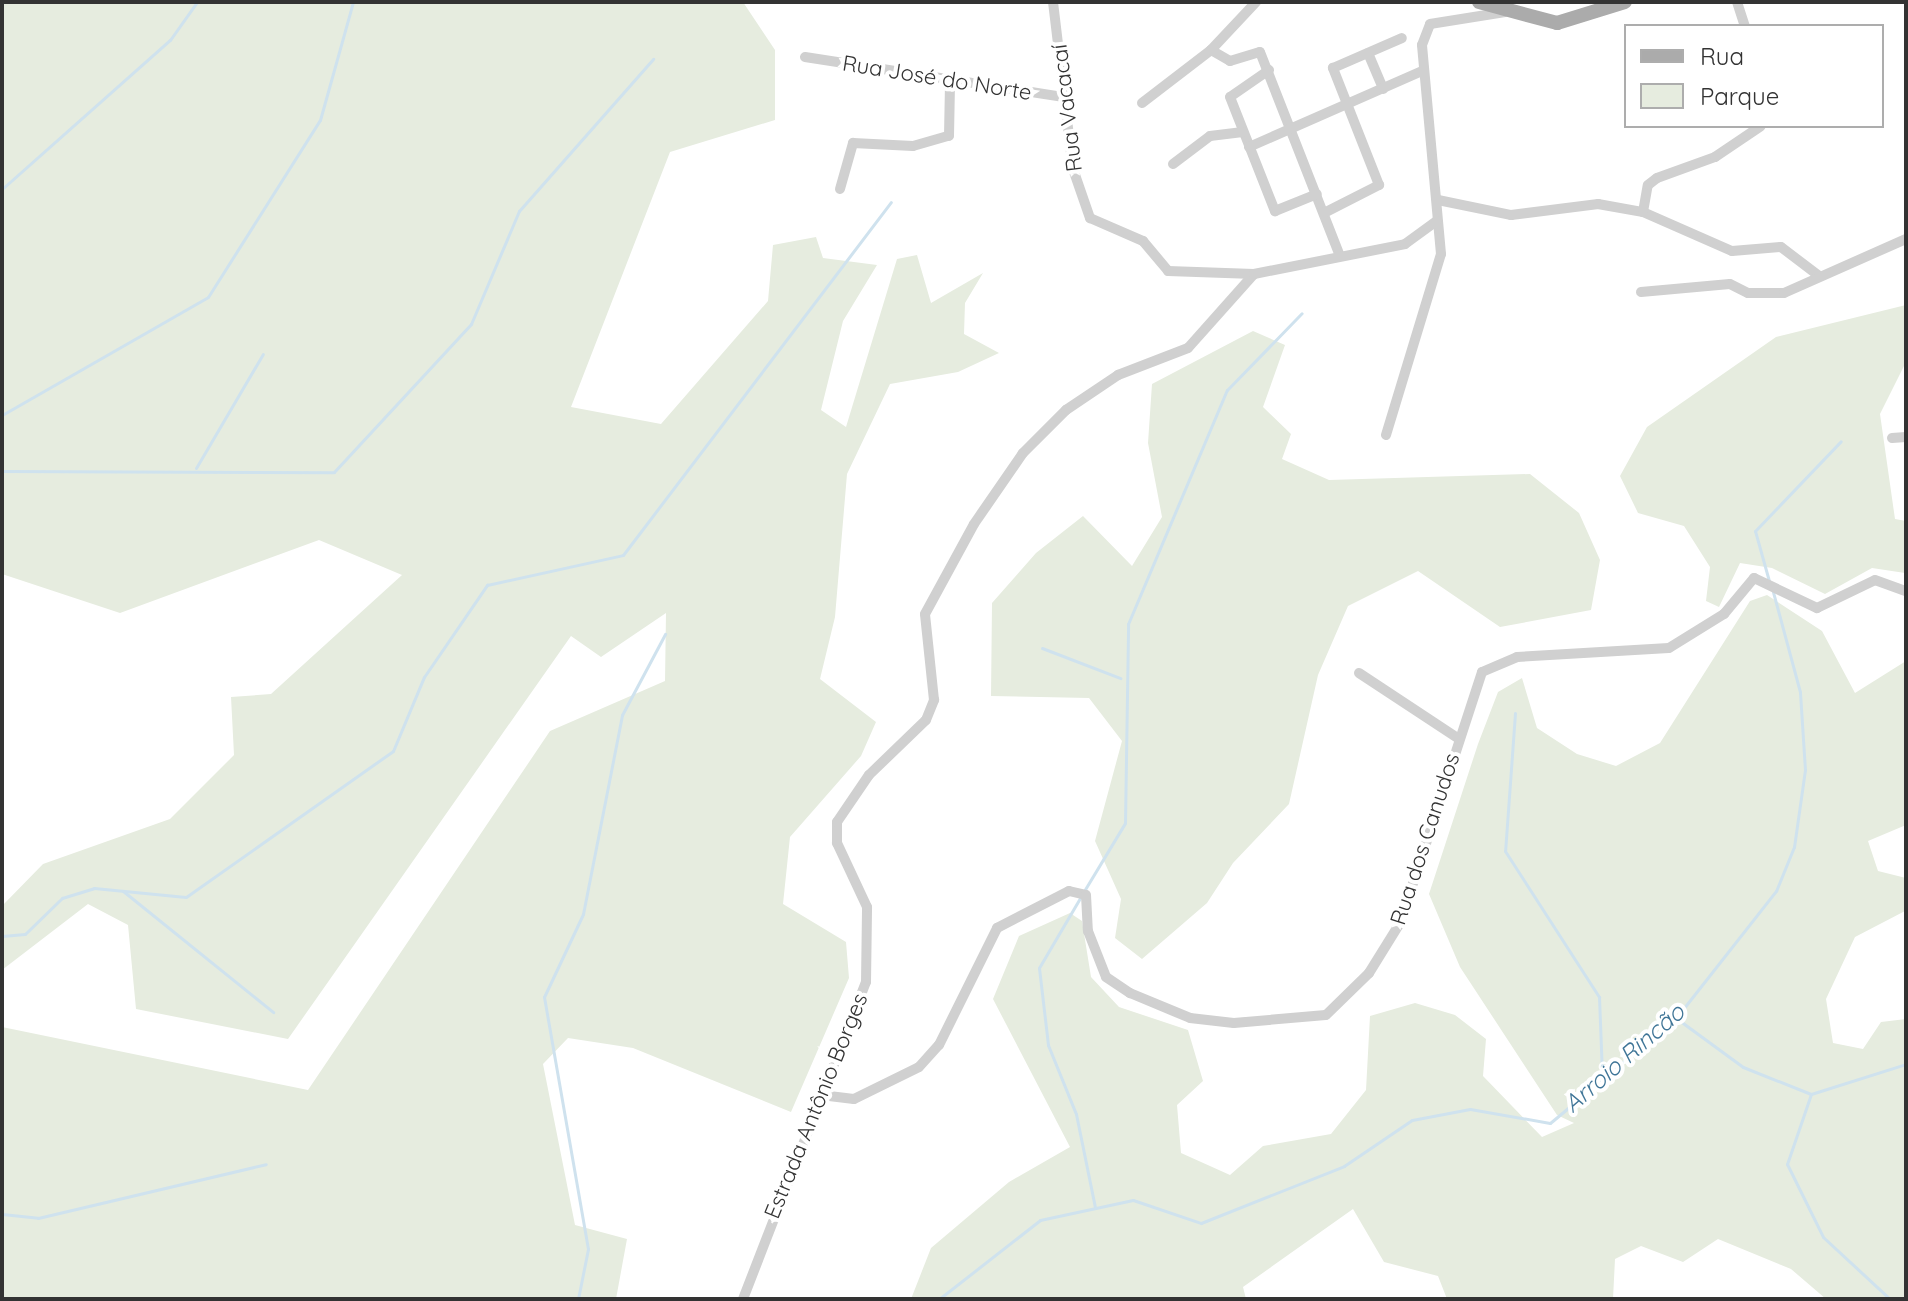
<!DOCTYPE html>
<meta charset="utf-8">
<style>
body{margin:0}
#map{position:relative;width:1908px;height:1301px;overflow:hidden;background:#fff;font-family:Quicksand,sans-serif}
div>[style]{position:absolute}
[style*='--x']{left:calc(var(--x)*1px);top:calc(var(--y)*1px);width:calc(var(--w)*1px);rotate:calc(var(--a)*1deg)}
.green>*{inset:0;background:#e6ecdf}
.stream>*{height:3px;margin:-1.5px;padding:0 1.5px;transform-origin:1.5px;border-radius:1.5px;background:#cfe2ee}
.minor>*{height:10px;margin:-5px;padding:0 5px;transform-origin:5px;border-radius:5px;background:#d0d0d0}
.major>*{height:14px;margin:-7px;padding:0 7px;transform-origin:7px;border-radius:7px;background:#ababab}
span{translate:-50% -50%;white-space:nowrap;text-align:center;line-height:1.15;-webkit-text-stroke:8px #fff;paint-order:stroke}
.street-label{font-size:22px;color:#333}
.water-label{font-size:24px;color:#3f7597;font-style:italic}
.frame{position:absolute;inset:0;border:4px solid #333;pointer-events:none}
.legend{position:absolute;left:1624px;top:24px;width:260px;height:104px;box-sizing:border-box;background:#fff;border:2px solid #adadad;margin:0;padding:10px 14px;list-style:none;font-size:24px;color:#333}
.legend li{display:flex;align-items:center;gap:16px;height:40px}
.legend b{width:40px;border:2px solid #adadad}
</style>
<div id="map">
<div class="green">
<i style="clip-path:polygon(2px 2px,743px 2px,775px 50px,775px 120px,670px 152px,571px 407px,661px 424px,768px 301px,773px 245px,816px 237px,823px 258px,877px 265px,843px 321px,821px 410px,846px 427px,897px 259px,917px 255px,931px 303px,983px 273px,965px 303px,964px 334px,999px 353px,958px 372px,890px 384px,847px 474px,835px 617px,820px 679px,876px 722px,861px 756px,790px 837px,783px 904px,846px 942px,849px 978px,791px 1112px,633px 1048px,568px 1038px,543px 1064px,575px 1225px,627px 1239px,616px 1299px,2px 1299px,2px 1027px,308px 1090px,550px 731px,665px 681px,666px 613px,601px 657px,571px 636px,288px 1039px,136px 1009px,128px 925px,88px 904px,2px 970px,2px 906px,43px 864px,170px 819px,234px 755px,231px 697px,271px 694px,402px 575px,319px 540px,120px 613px,2px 574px)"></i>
<i style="clip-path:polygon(1906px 305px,1906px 362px,1880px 414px,1895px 519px,1906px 521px,1905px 573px,1872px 568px,1825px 594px,1772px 568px,1740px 563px,1719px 607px,1706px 601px,1710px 567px,1684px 526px,1638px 513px,1620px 476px,1647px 427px,1776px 337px)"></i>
<i style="clip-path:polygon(1253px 331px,1285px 345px,1263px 407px,1291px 434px,1282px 459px,1329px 480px,1530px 474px,1579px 513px,1600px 560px,1591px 610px,1500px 627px,1418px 571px,1348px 606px,1318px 675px,1289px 804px,1233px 863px,1207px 903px,1142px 959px,1115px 938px,1121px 899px,1095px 841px,1122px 741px,1089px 698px,991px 696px,992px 603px,1036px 553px,1083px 516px,1132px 566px,1162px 517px,1148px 443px,1152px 384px)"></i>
<i style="clip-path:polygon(1767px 595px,1822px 631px,1855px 693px,1906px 661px,1906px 825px,1868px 841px,1878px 871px,1906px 878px,1905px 911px,1855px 937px,1826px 999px,1833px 1043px,1863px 1049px,1881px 1022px,1906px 1019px,1906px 1299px,1826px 1299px,1791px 1269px,1718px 1239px,1683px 1262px,1641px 1246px,1615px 1259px,1613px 1299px,1447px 1299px,1438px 1276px,1384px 1262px,1353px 1209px,1243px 1287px,1246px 1299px,858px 1299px,911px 1299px,931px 1248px,1009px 1182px,1070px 1147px,993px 999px,1019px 936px,1070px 913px,1082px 921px,1091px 977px,1119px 1007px,1188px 1030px,1203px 1081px,1177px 1105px,1181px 1153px,1230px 1175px,1263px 1146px,1331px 1134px,1366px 1090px,1370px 1016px,1415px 1003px,1455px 1015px,1486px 1039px,1483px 1076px,1542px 1137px,1574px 1123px,1557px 1115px,1460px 967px,1429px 894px,1478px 744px,1498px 692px,1522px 678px,1537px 728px,1577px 754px,1616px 766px,1660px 743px,1750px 601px)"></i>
</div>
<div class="stream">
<i style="--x:2;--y:189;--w:225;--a:-41.6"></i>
<i style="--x:170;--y:40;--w:47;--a:-54.6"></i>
<i style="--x:2;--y:415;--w:237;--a:-29.8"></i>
<i style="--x:208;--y:297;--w:209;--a:-57.7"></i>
<i style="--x:320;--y:120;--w:123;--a:-74.4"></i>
<i style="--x:196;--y:468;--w:132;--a:-59.6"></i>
<i style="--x:2;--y:471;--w:332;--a:0.2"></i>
<i style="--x:334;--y:472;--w:202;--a:-47.2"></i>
<i style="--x:471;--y:324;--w:123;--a:-67"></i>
<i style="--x:519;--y:211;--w:203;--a:-48.6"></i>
<i style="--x:1769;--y:581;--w:52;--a:-105.6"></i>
<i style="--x:1755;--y:531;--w:124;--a:-46.3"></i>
<i style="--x:1042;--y:648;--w:84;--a:21"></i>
<i style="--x:1515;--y:713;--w:138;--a:94.1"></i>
<i style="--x:1505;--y:851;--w:174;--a:57.2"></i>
<i style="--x:1599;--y:997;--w:78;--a:87.8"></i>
<i style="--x:123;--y:891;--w:193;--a:38.9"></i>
<i style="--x:1084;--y:891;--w:79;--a:-58.9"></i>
<i style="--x:1125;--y:823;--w:199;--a:-89.1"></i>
<i style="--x:1128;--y:624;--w:254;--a:-67.1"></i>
<i style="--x:1227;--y:390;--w:107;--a:-45.8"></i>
<i style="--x:1080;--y:898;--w:81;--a:120.4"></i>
<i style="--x:1039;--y:968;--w:78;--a:83.3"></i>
<i style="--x:1048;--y:1045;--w:74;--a:67.9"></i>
<i style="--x:1076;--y:1114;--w:95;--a:78.5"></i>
<i style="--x:2;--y:936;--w:23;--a:-5"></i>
<i style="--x:25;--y:934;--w:52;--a:-44.2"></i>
<i style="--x:62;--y:898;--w:34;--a:-17"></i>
<i style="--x:94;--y:888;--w:92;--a:5.6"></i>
<i style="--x:186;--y:897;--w:253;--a:-35.2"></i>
<i style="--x:393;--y:751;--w:80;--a:-67.3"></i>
<i style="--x:424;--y:677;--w:112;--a:-55.6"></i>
<i style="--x:487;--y:585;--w:139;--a:-12.4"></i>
<i style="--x:623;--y:555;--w:443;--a:-52.8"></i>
<i style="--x:1676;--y:1018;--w:83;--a:36.2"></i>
<i style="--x:1743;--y:1067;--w:73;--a:21.7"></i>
<i style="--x:1811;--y:1094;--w:100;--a:-17.5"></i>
<i style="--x:1811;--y:1094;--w:74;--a:108.9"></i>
<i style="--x:1787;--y:1164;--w:81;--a:63.7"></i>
<i style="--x:1823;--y:1237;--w:91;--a:42.8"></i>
<i style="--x:2;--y:1214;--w:36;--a:6"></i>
<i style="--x:38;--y:1218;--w:234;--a:-13.3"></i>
<i style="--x:578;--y:1299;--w:51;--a:-78.7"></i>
<i style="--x:588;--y:1249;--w:256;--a:-99.9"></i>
<i style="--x:544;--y:997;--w:92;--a:-64.8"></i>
<i style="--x:583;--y:914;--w:203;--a:-78.9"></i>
<i style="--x:622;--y:715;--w:92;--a:-62"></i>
<i style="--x:939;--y:1299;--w:128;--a:-38"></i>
<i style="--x:1040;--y:1220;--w:95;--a:-12.1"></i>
<i style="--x:1133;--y:1200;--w:72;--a:18.7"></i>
<i style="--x:1201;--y:1223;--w:154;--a:-21.7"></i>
<i style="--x:1344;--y:1166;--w:82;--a:-34.1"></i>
<i style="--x:1412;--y:1120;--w:59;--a:-10.7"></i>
<i style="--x:1470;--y:1109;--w:81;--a:9.9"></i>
<i style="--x:1550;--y:1123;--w:164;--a:-39.8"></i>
<i style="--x:1676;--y:1018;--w:162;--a:-51.8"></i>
<i style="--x:1776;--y:891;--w:48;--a:-67.8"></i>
<i style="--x:1794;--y:847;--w:78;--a:-81.9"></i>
<i style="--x:1805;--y:770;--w:78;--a:-93.7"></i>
<i style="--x:1800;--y:692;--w:104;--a:-105.1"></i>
</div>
<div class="minor">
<i style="--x:1053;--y:2;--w:168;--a:83.2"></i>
<i style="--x:1073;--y:169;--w:52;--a:70.9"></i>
<i style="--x:1090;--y:218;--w:58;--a:23.5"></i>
<i style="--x:1143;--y:241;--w:39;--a:50"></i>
<i style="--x:1168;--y:271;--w:86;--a:2"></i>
<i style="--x:1737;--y:2;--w:25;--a:72"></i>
<i style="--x:1211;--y:50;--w:22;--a:30"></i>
<i style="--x:1230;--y:61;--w:31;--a:-17"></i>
<i style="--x:1260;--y:52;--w:217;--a:68.6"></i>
<i style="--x:1368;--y:53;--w:39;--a:67"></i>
<i style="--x:805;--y:57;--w:267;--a:8.8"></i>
<i style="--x:1269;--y:70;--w:47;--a:145.3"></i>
<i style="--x:1230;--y:97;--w:123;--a:68.5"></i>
<i style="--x:1275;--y:211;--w:45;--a:-22"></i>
<i style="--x:1142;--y:103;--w:87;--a:-37.5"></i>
<i style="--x:1211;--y:50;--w:66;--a:-46.8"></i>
<i style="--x:1249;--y:147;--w:189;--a:-23.7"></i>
<i style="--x:1173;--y:164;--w:46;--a:-37.1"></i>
<i style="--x:1210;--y:136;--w:33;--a:-7"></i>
<i style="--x:840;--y:189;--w:48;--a:-74.2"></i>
<i style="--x:853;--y:143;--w:60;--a:2.9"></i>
<i style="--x:913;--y:146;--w:37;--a:-16"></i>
<i style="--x:949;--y:136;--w:54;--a:-88.9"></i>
<i style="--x:1438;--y:200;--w:75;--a:11.6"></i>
<i style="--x:1511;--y:215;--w:88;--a:-7.2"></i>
<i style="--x:1598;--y:204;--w:46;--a:10.1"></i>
<i style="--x:1643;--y:212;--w:97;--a:23.7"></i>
<i style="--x:1732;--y:251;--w:49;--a:-4.7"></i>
<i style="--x:1781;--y:247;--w:48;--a:37.3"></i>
<i style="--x:1643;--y:212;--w:27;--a:-80"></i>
<i style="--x:1648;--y:185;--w:11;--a:-38"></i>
<i style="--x:1657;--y:178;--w:62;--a:-19.9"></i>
<i style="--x:1715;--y:157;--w:55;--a:-34"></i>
<i style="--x:1324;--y:213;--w:62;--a:-27"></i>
<i style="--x:1379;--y:185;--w:126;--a:-111.5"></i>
<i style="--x:1333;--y:68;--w:75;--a:-23.5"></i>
<i style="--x:1641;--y:292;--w:89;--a:-5.1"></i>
<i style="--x:1730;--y:284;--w:20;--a:27"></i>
<i style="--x:1748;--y:293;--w:36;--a:0"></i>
<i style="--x:1784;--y:293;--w:133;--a:-23.9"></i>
<i style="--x:1386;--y:435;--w:189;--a:-73.1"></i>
<i style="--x:1441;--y:254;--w:210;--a:-95.2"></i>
<i style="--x:1422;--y:45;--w:22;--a:-69"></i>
<i style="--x:1430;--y:24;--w:76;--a:-9.1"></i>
<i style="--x:1892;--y:438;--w:14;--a:-4"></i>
<i style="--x:1359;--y:673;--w:116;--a:33.4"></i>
<i style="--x:821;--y:1095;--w:33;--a:7"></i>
<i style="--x:854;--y:1099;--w:72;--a:-26.2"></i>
<i style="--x:919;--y:1067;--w:30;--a:-48"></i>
<i style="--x:939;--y:1045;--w:131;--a:-63.6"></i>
<i style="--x:997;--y:928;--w:81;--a:-27.2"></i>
<i style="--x:1069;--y:891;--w:17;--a:13"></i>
<i style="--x:1086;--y:895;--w:36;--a:87"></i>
<i style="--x:1088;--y:931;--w:49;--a:68.6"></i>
<i style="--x:1106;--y:977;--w:29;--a:34"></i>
<i style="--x:1130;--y:993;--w:65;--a:22.6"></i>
<i style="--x:1190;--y:1018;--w:44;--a:6.5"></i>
<i style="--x:1234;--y:1023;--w:92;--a:-5"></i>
<i style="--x:1326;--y:1015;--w:60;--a:-44.3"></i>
<i style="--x:1369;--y:973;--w:59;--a:-58.2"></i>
<i style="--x:1400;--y:923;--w:264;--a:-71.9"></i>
<i style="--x:1482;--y:672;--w:38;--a:-23"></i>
<i style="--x:1517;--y:657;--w:152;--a:-3.4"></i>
<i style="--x:1669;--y:648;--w:65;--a:-31.7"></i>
<i style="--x:1724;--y:614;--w:47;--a:-50.2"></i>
<i style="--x:1754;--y:578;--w:70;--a:25.5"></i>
<i style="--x:1817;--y:608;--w:64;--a:-25.8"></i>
<i style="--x:1875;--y:580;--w:33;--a:20"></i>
<i style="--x:743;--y:1299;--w:340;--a:-68.8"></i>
<i style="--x:866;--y:982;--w:75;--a:-89.2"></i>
<i style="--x:867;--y:907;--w:71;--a:-115.1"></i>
<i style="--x:837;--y:843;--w:21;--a:-90"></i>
<i style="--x:837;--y:822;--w:57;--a:-55.8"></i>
<i style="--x:869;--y:775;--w:79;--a:-44"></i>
<i style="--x:926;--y:720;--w:22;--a:-68"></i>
<i style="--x:934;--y:700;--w:86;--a:-96"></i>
<i style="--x:925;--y:614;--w:102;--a:-61.4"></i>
<i style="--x:974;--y:524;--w:86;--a:-55.4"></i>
<i style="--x:1023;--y:453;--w:61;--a:-45"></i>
<i style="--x:1066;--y:410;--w:63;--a:-33.9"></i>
<i style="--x:1118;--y:375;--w:75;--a:-21.1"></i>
<i style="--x:1188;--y:348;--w:99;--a:-48.3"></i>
<i style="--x:1254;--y:274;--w:154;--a:-11.2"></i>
<i style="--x:1405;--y:244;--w:39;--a:-36"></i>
</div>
<div class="major">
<i style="--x:1479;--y:2;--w:81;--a:15.1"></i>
<i style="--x:1557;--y:23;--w:71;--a:-17.2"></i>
</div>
<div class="street-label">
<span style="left:937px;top:78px;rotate:9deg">Rua José do Norte</span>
<span style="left:1067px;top:108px;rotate:-97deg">Rua Vacacaí</span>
<span style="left:1425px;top:839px;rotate:-72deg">Rua dos Canudos</span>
<span style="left:816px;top:1106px;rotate:-68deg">Estrada Antônio Borges</span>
</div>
<div class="water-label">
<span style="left:1624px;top:1058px;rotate:-41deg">Arroio Rincão</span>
</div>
<div class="frame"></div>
<ul class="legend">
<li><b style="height:10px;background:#ababab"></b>Rua</li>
<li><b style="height:22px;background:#e6ecdf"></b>Parque</li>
</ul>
</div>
